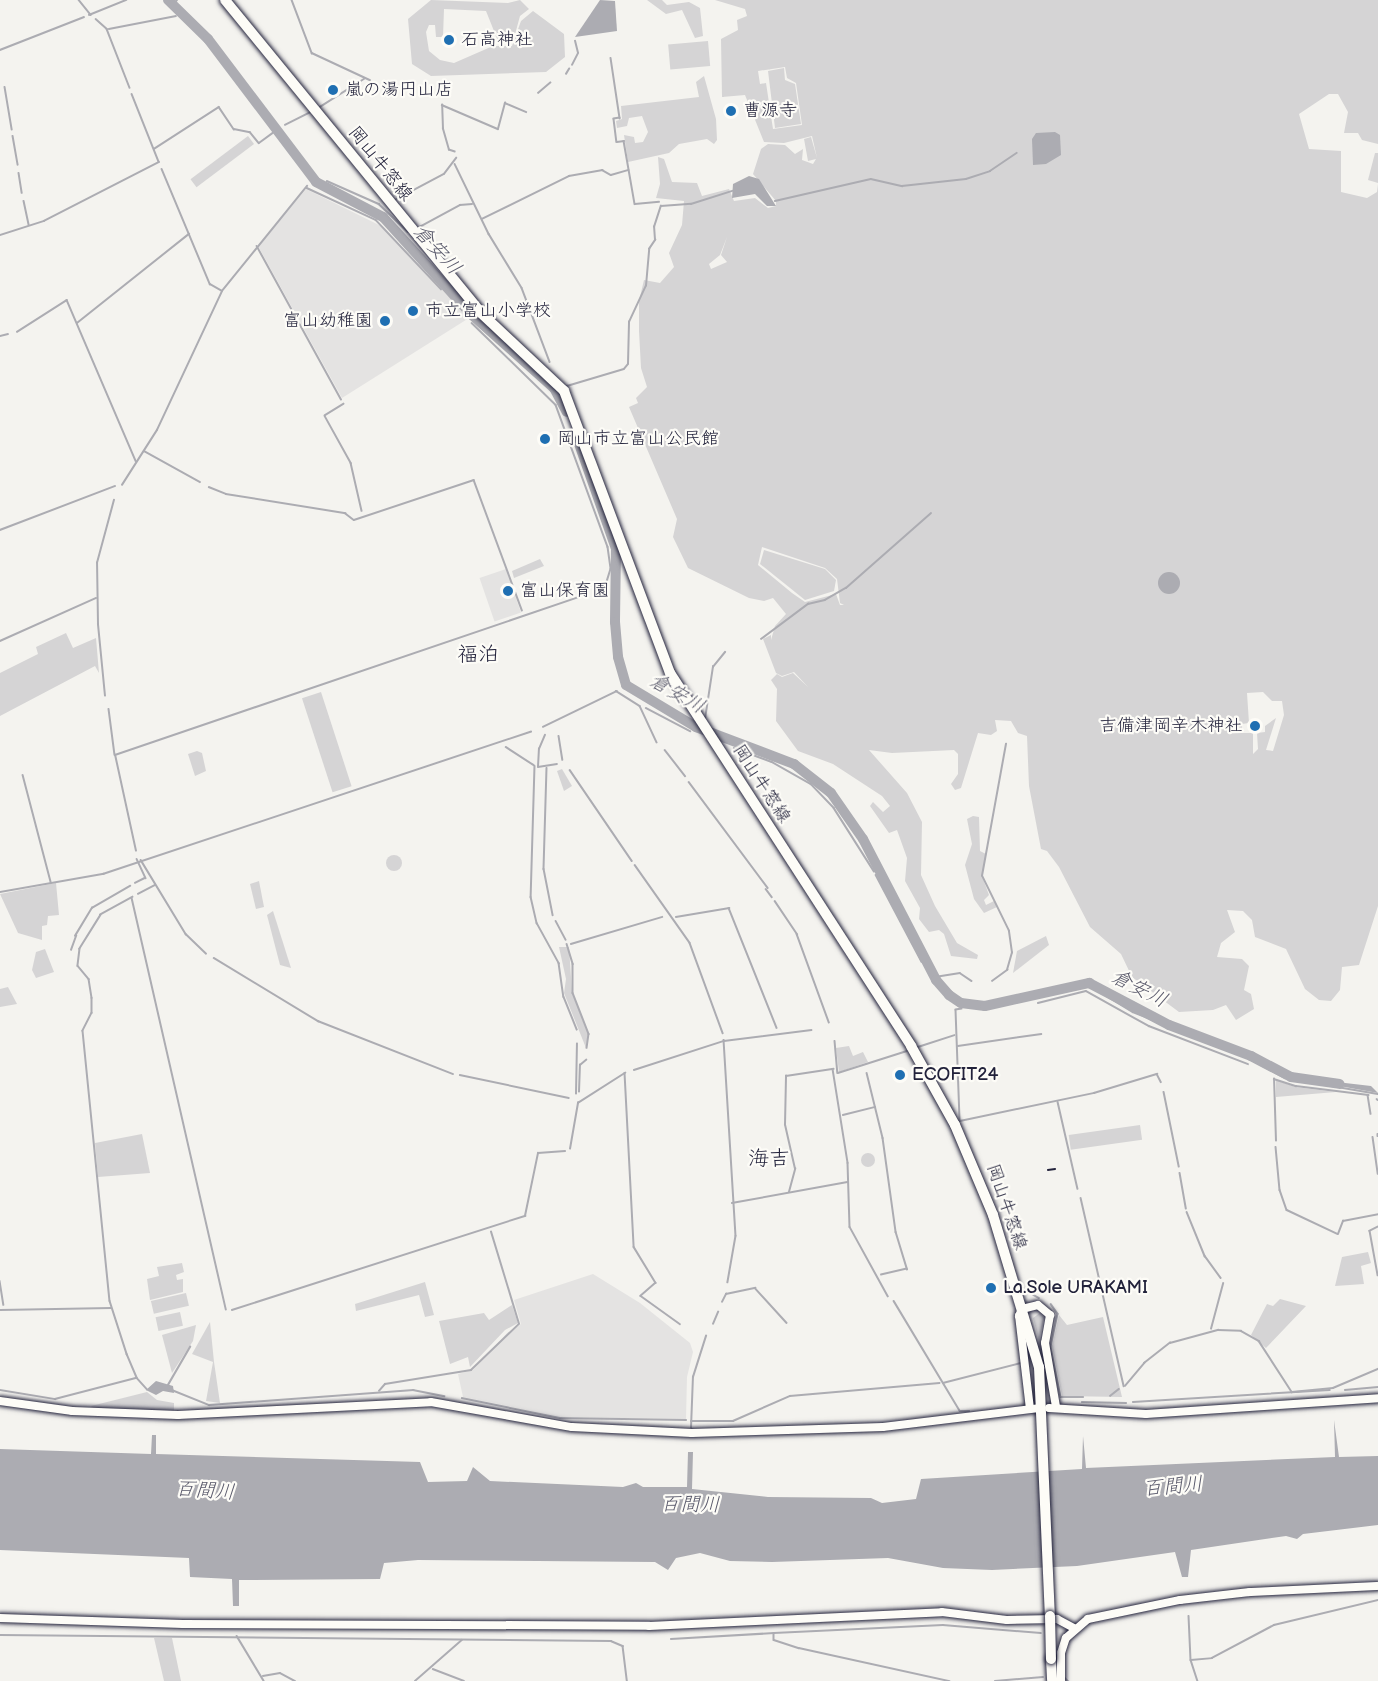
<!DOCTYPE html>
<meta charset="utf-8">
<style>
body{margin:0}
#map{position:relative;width:1378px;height:1681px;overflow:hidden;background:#f4f3ef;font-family:"Balsamiq Sans","Klee One",sans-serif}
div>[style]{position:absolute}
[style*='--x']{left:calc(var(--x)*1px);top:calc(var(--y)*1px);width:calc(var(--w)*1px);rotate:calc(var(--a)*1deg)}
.built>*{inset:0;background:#e4e3e2;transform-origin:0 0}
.green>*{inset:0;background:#d5d4d5;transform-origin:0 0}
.round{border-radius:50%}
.water>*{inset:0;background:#acacb2}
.stream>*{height:1.5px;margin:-0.75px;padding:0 0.75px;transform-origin:0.75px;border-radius:0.75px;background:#acacb2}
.river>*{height:10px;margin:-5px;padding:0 5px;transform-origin:5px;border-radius:5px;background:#acacb2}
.roads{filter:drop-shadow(0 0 2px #22223b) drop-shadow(0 0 2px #22223b)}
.tertiary>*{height:8px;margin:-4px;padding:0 4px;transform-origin:4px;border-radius:4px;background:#fdfcf7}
.primary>*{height:10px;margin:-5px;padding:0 5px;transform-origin:5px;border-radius:5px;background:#fdfcf7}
.rail>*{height:1.5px;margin:-0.75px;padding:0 0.75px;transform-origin:0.75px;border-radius:0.75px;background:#22223b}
.bridges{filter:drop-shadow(0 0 2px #22223b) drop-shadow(0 0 2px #22223b)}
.primary-bridge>*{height:10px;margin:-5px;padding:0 5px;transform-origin:5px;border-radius:5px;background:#fdfcf7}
.dots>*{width:16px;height:16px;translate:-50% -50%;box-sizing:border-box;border:3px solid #fdfcf7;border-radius:50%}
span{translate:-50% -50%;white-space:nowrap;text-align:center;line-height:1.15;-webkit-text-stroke:4.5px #fdfcf7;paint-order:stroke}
.poi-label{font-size:18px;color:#22223b}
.left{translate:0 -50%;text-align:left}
.right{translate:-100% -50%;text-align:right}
.street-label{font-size:18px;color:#22223b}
.water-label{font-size:20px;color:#59596b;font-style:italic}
.quarter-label{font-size:21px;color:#22223b}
</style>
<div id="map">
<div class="built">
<i style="clip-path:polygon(306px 189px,383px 227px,469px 318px,342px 398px,258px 246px)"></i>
<i style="left:506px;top:569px;width:46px;height:28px;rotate:71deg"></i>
<i style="clip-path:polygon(593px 1274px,640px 1303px,690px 1343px,693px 1352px,687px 1377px,686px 1419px,561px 1417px,463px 1397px,458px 1374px,473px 1370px,507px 1333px,521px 1324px,514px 1300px)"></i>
</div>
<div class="green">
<i style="clip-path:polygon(431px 0,508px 3px,520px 0,529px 9px,520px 16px,514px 38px,507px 42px,498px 41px,486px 11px,444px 9px,443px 37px,436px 37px,435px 25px,429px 25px,426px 32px,429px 51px,440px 60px,454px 63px,493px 46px,512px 46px,521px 21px,533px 11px,564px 34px,565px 57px,546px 72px,431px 76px,412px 64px,408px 19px)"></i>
<i style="clip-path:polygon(647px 0,662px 0,667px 5px,689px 2px,700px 8px,703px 36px,695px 38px,682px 10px,666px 14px)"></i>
<i style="clip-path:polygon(evenodd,715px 0,1378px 0,1378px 144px,1362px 140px,1358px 133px,1344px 133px,1348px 112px,1338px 94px,1329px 94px,1299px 114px,1309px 149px,1341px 151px,1341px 192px,1367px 198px,1377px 192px,1378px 184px,1378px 906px,1359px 965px,1342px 967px,1340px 990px,1331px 1001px,1319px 1000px,1305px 989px,1286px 949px,1255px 937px,1252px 920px,1243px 911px,1227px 910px,1235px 932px,1221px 943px,1217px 957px,1242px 959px,1249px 966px,1244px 990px,1251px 994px,1254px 1009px,1236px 1020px,1226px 1005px,1213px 1010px,1179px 1012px,1132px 977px,1121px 954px,1090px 927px,1059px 867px,1047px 851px,1041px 849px,1029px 786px,1027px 736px,1018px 733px,1011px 721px,995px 720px,997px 731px,991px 735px,978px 733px,961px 788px,955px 790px,951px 784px,958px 774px,958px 754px,954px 750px,892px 753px,869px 750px,907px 793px,922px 822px,921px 875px,935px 906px,957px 943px,978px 955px,977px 959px,951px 956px,944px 934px,939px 930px,929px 932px,919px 919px,920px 908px,905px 881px,907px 858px,897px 830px,889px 833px,870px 806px,873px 802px,883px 812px,890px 806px,882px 796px,833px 764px,798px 751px,776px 721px,777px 689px,771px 680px,777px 674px,782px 677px,793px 673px,808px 687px,794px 672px,782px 676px,776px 673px,763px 639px,771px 635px,771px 640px,775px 626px,786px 614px,773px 598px,764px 601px,749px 598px,688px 568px,673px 537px,677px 519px,629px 407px,638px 403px,636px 398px,647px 387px,641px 368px,639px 331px,639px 301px,644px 280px,660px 283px,674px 267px,669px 253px,682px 225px,684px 201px,656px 198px,660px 184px,658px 157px,664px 159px,672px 182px,697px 183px,702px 196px,729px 189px,734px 201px,755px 198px,768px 208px,776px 206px,776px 201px,753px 174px,761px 149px,768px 144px,785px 145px,795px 154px,803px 149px,802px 160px,813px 164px,816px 159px,808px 161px,804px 139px,811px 137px,817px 158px,812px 136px,784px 143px,764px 142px,745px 95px,722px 97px,721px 39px,738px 30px,737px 20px,747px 16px,745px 9px,715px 0,785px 67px,787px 78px,796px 83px,802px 125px,773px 129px,766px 83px,760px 84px,758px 71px,785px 67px,715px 0,727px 237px,721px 255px,727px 262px,711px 269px,709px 264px,720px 255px,727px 237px,715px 0,762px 547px,825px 568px,837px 579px,840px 603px,844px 605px,840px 605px,836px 594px,805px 602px,792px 593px,758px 565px,762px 547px,715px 0,1263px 692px,1272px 701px,1282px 701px,1284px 715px,1273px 751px,1266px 750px,1276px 718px,1265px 726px,1265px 732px,1257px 733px,1258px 749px,1253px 754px,1253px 733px,1242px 733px,1242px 724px,1249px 723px,1247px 693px,1263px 692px)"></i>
<i style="left:708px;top:41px;width:25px;height:40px;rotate:85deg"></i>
<i style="clip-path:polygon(784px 68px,785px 80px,795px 84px,801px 124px,775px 128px,768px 71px)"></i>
<i style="clip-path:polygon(704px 76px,716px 119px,717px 140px,714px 144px,707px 139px,679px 144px,669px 153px,628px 162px,624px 135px,634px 137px,635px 143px,643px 142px,648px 132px,642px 116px,629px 118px,627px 126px,617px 128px,616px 121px,622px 119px,621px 106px,699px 97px,696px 82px)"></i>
<i style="left:248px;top:136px;width:10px;height:72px;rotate:53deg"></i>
<i style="clip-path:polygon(1375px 153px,1378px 153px,1378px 183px,1368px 180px)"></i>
<i style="clip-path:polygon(764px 550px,825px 569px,836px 580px,834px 591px,805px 600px,760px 564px)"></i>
<i style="clip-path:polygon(540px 559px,544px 566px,514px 578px,512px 571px)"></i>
<i style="clip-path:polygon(66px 633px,73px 648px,96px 638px,99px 673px,95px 666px,0 716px,0 673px,38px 654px,36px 647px)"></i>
<i style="left:321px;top:692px;width:99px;height:20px;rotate:72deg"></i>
<i style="clip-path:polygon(197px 751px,202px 753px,206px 771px,195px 776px,188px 754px)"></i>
<i style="clip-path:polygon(562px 769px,572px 786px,564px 791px,557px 771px)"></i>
<i style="clip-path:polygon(973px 816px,979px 817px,980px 851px,986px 854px,982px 876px,989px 895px,984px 900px,986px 905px,994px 901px,997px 907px,984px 913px,974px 899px,965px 865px,972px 844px,967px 819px)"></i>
<i class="round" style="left:386px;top:855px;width:16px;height:16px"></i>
<i style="clip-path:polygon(259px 881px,264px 907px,256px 909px,250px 884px)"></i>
<i style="clip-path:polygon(56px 883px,59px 915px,48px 916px,47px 925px,42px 926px,42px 940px,18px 933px,0 894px)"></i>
<i style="clip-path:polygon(273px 911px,291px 968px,280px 965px,267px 915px)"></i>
<i style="clip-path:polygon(1046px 936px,1049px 945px,1013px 973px,1017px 951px)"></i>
<i style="clip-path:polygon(559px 947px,569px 947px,572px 992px,588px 1034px,586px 1048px,564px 993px,566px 979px)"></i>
<i style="clip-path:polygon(45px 949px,54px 972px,36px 978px,32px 970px,36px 952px)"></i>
<i style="clip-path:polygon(8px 987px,17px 1004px,0 1007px,0 989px)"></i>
<i style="clip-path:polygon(849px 1046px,853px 1056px,863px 1052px,868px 1062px,839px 1072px,836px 1048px)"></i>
<i style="clip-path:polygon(1276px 1080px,1295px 1087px,1336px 1092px,1276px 1097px)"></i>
<i style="left:1140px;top:1125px;width:15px;height:72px;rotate:82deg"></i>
<i style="clip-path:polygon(142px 1134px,150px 1173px,98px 1177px,95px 1143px)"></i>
<i class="round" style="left:861px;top:1153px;width:14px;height:14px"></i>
<i style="clip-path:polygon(1368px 1252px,1371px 1263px,1361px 1266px,1364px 1284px,1335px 1286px,1342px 1257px)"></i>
<i style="clip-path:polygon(182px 1263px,184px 1272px,176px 1275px,177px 1280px,183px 1279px,183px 1292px,150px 1300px,147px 1279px,159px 1276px,157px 1267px)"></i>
<i style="clip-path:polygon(425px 1282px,434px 1315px,425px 1317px,419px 1295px,356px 1311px,355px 1304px)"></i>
<i style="left:186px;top:1293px;width:13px;height:36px;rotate:77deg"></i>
<i style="clip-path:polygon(1280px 1299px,1306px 1306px,1266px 1348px,1251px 1335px,1267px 1304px,1273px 1306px)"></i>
<i style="clip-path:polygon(512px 1305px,518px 1323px,505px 1330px,470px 1367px,468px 1357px,450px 1364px,439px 1321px,484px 1313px,489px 1320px)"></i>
<i style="left:180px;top:1312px;width:14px;height:25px;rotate:78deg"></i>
<i style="clip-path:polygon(1041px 1312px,1044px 1318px,1039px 1341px,1033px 1318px)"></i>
<i style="clip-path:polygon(1059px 1315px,1067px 1325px,1103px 1317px,1122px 1397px,1062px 1396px,1052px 1346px)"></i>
<i style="clip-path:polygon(210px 1322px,214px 1362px,220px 1403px,206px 1401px,213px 1362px,192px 1354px)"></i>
<i style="clip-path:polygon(196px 1325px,193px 1341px,172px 1373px,162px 1335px)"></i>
<i style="clip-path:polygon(147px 1392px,157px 1400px,174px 1403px,174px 1411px,94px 1409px,91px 1406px)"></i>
<i style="clip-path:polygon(154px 1638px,172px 1638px,181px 1681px,164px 1681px)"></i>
</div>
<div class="water">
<i style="clip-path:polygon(600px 0,615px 1px,617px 31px,575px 37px)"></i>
<i style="clip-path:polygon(1055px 132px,1060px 135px,1061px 155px,1046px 164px,1033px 165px,1032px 139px,1036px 133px)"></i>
<i style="clip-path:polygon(749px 176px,759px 179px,776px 206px,767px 206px,755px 194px,732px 198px,733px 184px)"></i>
<i class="round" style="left:1158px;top:572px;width:22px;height:22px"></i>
<i style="clip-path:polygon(1328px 1081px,1371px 1086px,1378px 1093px,1328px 1084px)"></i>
<i style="clip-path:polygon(156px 1381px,173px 1386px,174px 1393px,163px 1391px,156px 1395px,146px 1390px)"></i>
<i style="clip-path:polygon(1334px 1420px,1339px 1457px,1378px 1456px,1378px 1525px,1303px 1534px,1297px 1539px,1286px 1536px,1191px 1550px,1188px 1577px,1182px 1577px,1175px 1552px,1077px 1566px,992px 1570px,943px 1568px,888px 1558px,772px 1562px,730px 1561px,700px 1553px,676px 1558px,668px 1570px,655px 1562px,418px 1560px,384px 1563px,380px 1579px,239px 1580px,239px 1606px,233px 1606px,232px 1579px,190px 1577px,189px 1558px,0 1550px,0 1449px,151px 1454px,152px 1435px,156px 1435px,156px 1454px,420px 1462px,428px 1482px,467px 1481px,473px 1467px,490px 1481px,623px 1487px,636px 1483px,643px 1487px,687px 1487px,688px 1452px,693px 1452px,692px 1489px,768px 1497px,871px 1498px,882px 1503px,916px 1499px,921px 1479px,1082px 1469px,1083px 1436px,1086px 1468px,1335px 1457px)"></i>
</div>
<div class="stream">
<i style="--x:79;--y:0;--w:19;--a:51"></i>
<i style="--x:292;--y:0;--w:57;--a:69.3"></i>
<i style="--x:312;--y:53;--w:64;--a:25"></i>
<i style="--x:173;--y:5;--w:6;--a:-51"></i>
<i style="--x:178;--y:14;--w:3;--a:-45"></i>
<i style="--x:89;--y:15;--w:40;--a:-22"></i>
<i style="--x:96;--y:19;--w:15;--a:42"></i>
<i style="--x:107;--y:29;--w:63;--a:68.7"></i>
<i style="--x:109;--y:29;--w:68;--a:-11"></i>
<i style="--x:0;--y:50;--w:90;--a:-21.4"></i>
<i style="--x:611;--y:58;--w:61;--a:81.5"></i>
<i style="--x:620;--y:118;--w:6;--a:171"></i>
<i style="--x:614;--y:119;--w:23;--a:83"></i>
<i style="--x:617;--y:142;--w:7;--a:-8"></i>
<i style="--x:624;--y:141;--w:64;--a:80.1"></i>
<i style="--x:635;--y:204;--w:24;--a:-5"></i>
<i style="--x:572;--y:65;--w:13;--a:-63"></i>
<i style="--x:578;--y:53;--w:12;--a:-104"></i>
<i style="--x:566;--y:74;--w:6;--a:-59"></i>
<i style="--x:5;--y:87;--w:43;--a:80.5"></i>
<i style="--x:538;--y:93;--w:16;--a:-40"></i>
<i style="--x:132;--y:94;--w:73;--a:68.3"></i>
<i style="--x:320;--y:107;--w:52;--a:-32.5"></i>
<i style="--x:285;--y:125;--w:28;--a:-27"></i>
<i style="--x:276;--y:130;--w:4;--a:-34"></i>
<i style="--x:13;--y:136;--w:29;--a:80"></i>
<i style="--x:154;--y:149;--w:77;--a:-32.9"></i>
<i style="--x:219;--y:107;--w:27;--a:56"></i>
<i style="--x:234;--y:129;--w:16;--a:11"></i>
<i style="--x:250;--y:132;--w:14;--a:51"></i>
<i style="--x:259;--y:143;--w:17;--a:-36"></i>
<i style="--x:455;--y:152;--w:6;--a:-162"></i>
<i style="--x:449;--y:150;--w:22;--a:-106"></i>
<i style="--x:443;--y:129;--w:24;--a:-92"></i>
<i style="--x:442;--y:105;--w:61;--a:23.2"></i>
<i style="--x:498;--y:129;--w:27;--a:-75"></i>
<i style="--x:505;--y:103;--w:23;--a:23"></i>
<i style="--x:455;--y:164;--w:78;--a:64.1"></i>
<i style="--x:489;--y:234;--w:63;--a:58.6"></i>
<i style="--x:522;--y:288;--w:79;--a:69.3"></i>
<i style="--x:162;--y:169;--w:125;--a:67.3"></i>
<i style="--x:210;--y:284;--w:13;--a:29"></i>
<i style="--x:19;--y:173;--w:20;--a:81"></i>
<i style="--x:311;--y:181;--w:3;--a:-45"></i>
<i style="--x:327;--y:181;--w:57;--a:23.9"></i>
<i style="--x:379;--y:204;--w:40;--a:44"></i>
<i style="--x:307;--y:188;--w:76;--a:24.9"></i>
<i style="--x:376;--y:220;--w:95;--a:46.7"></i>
<i style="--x:395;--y:200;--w:55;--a:-28"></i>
<i style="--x:444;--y:174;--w:20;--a:-53"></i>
<i style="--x:24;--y:201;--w:24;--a:78"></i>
<i style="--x:775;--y:201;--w:98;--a:-12.9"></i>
<i style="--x:871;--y:179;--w:32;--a:13"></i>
<i style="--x:902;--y:186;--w:64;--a:-6.2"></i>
<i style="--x:966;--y:179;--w:25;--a:-18"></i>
<i style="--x:990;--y:171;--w:32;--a:-34"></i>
<i style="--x:482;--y:219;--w:97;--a:-26.3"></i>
<i style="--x:569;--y:176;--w:34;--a:-10"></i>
<i style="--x:602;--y:170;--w:10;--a:29"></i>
<i style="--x:611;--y:175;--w:18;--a:-16"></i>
<i style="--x:416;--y:229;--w:50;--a:-28.6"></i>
<i style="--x:460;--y:205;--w:12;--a:-5"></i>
<i style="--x:0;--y:235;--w:46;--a:-17.7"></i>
<i style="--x:44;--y:221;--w:129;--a:-27.2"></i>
<i style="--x:257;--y:246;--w:175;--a:61.2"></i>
<i style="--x:77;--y:323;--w:143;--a:-38.5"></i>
<i style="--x:472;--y:323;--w:117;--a:44.3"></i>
<i style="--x:556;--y:405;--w:151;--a:69.9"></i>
<i style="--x:608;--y:547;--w:22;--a:82"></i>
<i style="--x:611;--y:569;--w:17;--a:107"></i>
<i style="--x:17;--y:332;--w:59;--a:-32.6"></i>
<i style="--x:67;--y:300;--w:175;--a:66.8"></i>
<i style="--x:0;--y:336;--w:8;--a:-14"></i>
<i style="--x:567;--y:386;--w:59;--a:-16.6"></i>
<i style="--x:624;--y:369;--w:6;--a:-51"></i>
<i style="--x:628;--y:364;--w:42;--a:-88.6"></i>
<i style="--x:629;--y:322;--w:40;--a:-65"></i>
<i style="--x:646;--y:286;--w:37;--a:-85"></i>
<i style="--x:649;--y:249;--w:11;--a:-56"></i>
<i style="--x:655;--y:240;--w:13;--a:-94"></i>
<i style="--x:654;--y:227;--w:22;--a:-72"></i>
<i style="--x:661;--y:206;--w:30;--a:-4"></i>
<i style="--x:691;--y:204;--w:43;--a:-17.6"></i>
<i style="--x:344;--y:404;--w:22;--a:148"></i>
<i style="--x:325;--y:416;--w:54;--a:61"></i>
<i style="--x:351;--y:463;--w:49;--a:77.1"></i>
<i style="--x:144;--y:451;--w:64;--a:29"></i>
<i style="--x:122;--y:485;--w:65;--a:-57.5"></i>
<i style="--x:157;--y:430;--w:153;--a:-64.9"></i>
<i style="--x:222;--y:291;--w:135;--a:-51"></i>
<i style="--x:209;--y:487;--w:18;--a:22"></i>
<i style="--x:226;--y:494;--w:121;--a:9.1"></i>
<i style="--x:345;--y:513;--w:11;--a:38"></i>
<i style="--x:354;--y:520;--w:126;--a:-18.4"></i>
<i style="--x:474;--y:480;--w:139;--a:69.7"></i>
<i style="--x:0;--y:530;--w:123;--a:-20.9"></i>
<i style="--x:612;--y:589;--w:2;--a:-27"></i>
<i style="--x:761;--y:639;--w:59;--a:-36.7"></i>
<i style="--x:808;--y:604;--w:17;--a:-13"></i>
<i style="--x:825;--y:600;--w:24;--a:-30"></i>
<i style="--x:846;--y:588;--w:113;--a:-41.4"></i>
<i style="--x:0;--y:641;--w:105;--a:-24.1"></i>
<i style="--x:623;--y:687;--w:4;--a:-34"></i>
<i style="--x:616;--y:691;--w:28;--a:32"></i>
<i style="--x:640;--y:706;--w:40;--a:65"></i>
<i style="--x:105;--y:696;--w:72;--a:-95.6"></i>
<i style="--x:98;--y:624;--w:61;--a:-90.9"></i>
<i style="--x:97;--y:563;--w:65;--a:-74.9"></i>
<i style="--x:646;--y:708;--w:50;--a:27.6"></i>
<i style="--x:109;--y:709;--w:46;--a:82.6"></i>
<i style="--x:705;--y:719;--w:53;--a:-81.3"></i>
<i style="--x:713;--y:667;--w:19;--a:-51"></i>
<i style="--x:543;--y:727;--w:82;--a:-25.9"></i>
<i style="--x:559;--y:736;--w:24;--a:81"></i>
<i style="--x:506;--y:747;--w:33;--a:33"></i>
<i style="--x:734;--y:748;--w:40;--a:20.2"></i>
<i style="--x:772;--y:762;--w:45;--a:29.4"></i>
<i style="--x:811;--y:784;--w:33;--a:46"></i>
<i style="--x:834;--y:808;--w:75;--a:57.6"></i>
<i style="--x:665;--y:750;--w:33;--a:52"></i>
<i style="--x:535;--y:766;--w:131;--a:91.7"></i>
<i style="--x:531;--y:897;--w:27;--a:77"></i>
<i style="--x:537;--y:923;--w:46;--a:61.2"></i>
<i style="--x:559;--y:963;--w:34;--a:82"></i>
<i style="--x:564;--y:997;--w:35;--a:68"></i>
<i style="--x:538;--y:767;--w:18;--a:-87"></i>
<i style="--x:539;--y:749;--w:15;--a:-67"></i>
<i style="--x:538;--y:767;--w:19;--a:-9"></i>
<i style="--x:547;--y:768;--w:101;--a:91.7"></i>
<i style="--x:544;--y:869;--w:47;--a:78.9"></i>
<i style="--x:570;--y:770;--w:110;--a:55.7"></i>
<i style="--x:23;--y:775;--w:111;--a:75.3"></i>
<i style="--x:689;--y:782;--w:132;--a:53.3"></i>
<i style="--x:136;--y:851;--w:98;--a:-102.3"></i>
<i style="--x:115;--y:755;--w:497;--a:-18.8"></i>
<i style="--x:137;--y:859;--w:21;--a:65"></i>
<i style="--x:141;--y:860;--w:87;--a:58.7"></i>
<i style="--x:186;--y:934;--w:28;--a:44"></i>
<i style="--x:635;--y:865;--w:95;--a:54.8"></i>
<i style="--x:690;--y:943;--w:96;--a:69.9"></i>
<i style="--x:876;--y:875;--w:98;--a:62.1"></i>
<i style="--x:135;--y:883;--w:11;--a:-27"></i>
<i style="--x:766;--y:889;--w:10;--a:53"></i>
<i style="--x:0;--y:892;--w:105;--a:-9.9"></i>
<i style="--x:103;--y:874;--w:451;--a:-18.4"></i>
<i style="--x:138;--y:894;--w:19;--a:-28"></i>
<i style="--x:133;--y:897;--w:37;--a:151"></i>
<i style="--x:101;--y:915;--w:40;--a:122"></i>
<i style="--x:80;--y:949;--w:17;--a:97"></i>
<i style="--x:78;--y:966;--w:17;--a:50"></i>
<i style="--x:89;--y:979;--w:19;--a:81"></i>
<i style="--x:92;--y:998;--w:15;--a:90"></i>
<i style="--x:92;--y:1013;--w:20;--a:117"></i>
<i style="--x:83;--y:1031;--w:271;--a:84.3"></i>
<i style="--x:110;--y:1301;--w:56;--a:72.2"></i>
<i style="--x:127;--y:1354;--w:26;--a:67"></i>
<i style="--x:137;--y:1378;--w:15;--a:48"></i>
<i style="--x:132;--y:898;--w:422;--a:77.1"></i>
<i style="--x:775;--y:901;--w:40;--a:56"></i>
<i style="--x:797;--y:934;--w:94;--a:70"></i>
<i style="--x:676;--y:917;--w:54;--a:-9.6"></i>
<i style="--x:729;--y:908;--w:129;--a:68.2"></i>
<i style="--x:556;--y:921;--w:21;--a:62"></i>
<i style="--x:75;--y:936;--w:33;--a:-59"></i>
<i style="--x:92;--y:908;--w:44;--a:-30.1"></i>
<i style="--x:567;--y:944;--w:21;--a:73"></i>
<i style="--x:573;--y:964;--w:29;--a:90"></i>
<i style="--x:573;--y:993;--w:44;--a:68.7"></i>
<i style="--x:589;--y:1034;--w:14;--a:98"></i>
<i style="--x:571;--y:944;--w:95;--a:-16.5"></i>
<i style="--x:71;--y:950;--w:15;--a:-70"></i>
<i style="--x:214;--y:958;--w:122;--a:31.2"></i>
<i style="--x:318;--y:1021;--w:145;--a:21.4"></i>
<i style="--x:926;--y:961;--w:1;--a:0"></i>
<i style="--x:935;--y:977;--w:25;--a:-9"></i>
<i style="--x:960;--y:973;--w:14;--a:34"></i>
<i style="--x:992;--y:981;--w:19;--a:-36"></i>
<i style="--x:1007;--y:970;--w:18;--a:-74"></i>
<i style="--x:1012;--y:953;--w:22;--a:-98"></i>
<i style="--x:1009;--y:931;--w:61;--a:-116.1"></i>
<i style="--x:982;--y:876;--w:134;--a:-79.7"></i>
<i style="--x:1038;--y:1003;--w:49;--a:-14"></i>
<i style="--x:1086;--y:991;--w:72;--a:29.1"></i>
<i style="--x:1149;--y:1026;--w:106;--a:21"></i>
<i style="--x:975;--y:1005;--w:24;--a:2"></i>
<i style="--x:999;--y:1006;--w:93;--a:-12.4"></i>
<i style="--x:1090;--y:986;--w:50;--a:31.2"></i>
<i style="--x:1133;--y:1012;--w:124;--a:21.8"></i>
<i style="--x:1248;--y:1058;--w:42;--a:28.4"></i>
<i style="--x:1285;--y:1078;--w:94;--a:9.8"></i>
<i style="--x:962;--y:1009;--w:6;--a:171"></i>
<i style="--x:956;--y:1010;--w:111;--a:87.9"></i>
<i style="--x:960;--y:1121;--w:137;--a:-11.8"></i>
<i style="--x:1094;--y:1093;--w:66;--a:-16.8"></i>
<i style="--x:1157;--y:1074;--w:9;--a:63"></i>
<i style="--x:724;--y:1040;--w:196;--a:86.5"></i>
<i style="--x:736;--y:1236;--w:47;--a:99.9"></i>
<i style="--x:835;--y:1041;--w:32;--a:85"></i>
<i style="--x:838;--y:1073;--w:72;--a:-17.7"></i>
<i style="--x:958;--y:1046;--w:84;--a:-8.2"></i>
<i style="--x:918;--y:1047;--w:38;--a:-18"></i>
<i style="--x:634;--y:1070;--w:95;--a:-17.9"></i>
<i style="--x:724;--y:1041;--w:88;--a:-7.2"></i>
<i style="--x:625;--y:1073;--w:174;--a:87"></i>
<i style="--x:634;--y:1247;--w:42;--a:58.6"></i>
<i style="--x:656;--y:1283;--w:20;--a:139"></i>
<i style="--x:641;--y:1296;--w:48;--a:35.7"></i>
<i style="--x:867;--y:1073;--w:67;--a:76.2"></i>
<i style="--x:883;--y:1138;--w:95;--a:82.1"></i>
<i style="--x:896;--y:1232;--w:39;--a:73"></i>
<i style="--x:907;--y:1269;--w:26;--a:167"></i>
<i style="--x:460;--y:1075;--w:111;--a:11.9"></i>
<i style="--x:579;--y:1092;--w:27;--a:-88"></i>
<i style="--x:580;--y:1065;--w:8;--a:-40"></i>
<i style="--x:1164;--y:1092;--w:76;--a:78.5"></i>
<i style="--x:576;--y:1094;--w:50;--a:-88.9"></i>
<i style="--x:1377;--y:1099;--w:1;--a:45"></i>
<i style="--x:1058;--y:1102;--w:89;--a:77.1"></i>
<i style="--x:843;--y:1115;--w:33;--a:-14"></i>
<i style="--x:1378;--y:1134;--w:2;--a:90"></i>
<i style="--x:1373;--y:1137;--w:37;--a:82"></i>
<i style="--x:1276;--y:1141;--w:62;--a:-91.8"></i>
<i style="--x:1274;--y:1079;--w:23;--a:18"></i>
<i style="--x:1296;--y:1086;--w:73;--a:7.1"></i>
<i style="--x:1368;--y:1095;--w:19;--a:81"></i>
<i style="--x:1276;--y:1147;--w:43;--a:84.7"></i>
<i style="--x:1280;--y:1190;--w:21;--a:71"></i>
<i style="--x:1287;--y:1210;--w:56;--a:25.2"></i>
<i style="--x:1338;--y:1234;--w:14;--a:-69"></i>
<i style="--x:1343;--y:1221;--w:36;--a:-11"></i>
<i style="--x:570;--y:1149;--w:47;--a:-80.1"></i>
<i style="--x:578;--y:1103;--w:56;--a:-32.6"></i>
<i style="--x:1180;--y:1173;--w:36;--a:80"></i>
<i style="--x:789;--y:1192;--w:24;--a:-75"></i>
<i style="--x:795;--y:1169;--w:45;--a:-102.8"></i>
<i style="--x:785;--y:1125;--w:49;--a:-88.8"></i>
<i style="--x:786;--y:1076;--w:48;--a:-8.5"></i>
<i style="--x:833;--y:1069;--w:95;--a:80.9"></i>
<i style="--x:848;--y:1163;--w:64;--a:88.2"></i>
<i style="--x:850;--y:1227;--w:79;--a:61.2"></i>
<i style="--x:1081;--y:1198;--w:193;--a:77.1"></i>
<i style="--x:732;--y:1203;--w:117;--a:-10.3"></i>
<i style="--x:1187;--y:1212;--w:48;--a:67.8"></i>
<i style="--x:1205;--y:1256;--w:27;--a:54"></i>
<i style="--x:1378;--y:1227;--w:9;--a:153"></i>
<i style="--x:1370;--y:1231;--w:45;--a:79.7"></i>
<i style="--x:0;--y:1281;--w:24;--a:81"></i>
<i style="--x:726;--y:1294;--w:30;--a:-12"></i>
<i style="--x:755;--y:1288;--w:47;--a:47.6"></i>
<i style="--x:1032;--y:1294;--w:8;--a:30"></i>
<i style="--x:894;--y:1301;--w:128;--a:59"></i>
<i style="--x:960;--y:1411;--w:9;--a:0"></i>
<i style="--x:722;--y:1302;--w:9;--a:-63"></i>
<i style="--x:1051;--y:1304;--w:12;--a:55"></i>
<i style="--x:1058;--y:1314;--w:35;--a:102"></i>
<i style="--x:1051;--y:1348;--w:50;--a:78.5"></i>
<i style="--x:1061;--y:1397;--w:22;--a:0"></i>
<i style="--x:0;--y:1310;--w:111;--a:-1"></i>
<i style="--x:232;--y:1310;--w:308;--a:-17.8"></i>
<i style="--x:525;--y:1216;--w:64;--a:-78.3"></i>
<i style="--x:538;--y:1153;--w:27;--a:-4"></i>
<i style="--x:713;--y:1324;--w:13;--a:-67"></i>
<i style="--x:1211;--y:1329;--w:47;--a:-75.1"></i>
<i style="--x:943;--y:1383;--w:81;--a:-14.4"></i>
<i style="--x:168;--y:1385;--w:44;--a:-59.9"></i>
<i style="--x:1125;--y:1386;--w:30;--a:-50"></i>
<i style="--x:1144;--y:1363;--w:33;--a:-38"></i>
<i style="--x:1170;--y:1343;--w:50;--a:-15.2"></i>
<i style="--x:1218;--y:1330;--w:23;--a:2"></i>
<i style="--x:1241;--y:1331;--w:21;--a:29"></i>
<i style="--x:1259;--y:1341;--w:61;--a:57.1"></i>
<i style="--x:1292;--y:1392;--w:41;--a:-5.6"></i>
<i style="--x:1333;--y:1388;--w:49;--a:-22.9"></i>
<i style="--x:0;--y:1390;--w:56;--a:9.3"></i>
<i style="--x:55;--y:1399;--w:84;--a:-14.5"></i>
<i style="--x:172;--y:1390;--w:40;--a:22"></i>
<i style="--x:209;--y:1405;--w:205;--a:-4.2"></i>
<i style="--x:413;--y:1390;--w:32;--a:11"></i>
<i style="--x:1345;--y:1390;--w:33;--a:-5"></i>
<i style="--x:379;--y:1391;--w:9;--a:-49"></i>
<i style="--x:385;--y:1384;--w:87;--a:-9.2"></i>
<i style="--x:471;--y:1370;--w:66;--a:-43.8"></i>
<i style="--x:519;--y:1324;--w:96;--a:-106.9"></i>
<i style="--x:1110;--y:1396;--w:11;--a:-38"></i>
<i style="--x:462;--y:1398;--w:100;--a:11.5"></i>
<i style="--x:560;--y:1418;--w:126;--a:0.9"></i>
<i style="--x:1082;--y:1402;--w:44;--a:1.3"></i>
<i style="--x:1133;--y:1402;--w:197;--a:-3.5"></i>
<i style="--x:691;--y:1421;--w:42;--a:0"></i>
<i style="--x:733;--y:1421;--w:62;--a:-23.7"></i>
<i style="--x:790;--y:1396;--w:150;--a:-5"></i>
<i style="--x:691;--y:1428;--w:51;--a:-87.8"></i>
<i style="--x:693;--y:1377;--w:43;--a:-72.4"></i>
<i style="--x:1189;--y:1616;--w:44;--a:87.4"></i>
<i style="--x:1191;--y:1660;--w:22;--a:72"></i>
<i style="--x:774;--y:1633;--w:169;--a:-2.7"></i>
<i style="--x:943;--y:1625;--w:98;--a:4.7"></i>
<i style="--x:0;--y:1635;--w:611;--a:0.56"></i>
<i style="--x:611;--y:1641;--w:13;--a:23"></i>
<i style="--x:623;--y:1646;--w:35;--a:83"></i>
<i style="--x:237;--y:1636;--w:52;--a:59"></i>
<i style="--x:671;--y:1639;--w:103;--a:-3.3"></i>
<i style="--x:774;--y:1633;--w:7;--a:90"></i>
<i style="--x:774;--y:1640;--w:26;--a:18"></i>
<i style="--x:799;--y:1648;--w:154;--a:12.4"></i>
<i style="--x:1191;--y:1660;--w:21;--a:-5"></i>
<i style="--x:1212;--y:1658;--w:70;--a:-28"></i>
<i style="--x:1274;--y:1625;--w:107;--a:-13.5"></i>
<i style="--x:433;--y:1669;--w:33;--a:21"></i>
<i style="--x:263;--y:1676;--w:17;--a:-10"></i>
<i style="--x:280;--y:1673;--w:17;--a:28"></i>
<i style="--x:1064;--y:1677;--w:6;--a:45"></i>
<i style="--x:415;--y:1681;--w:62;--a:-41.1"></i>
<i style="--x:995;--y:1681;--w:48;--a:-4.8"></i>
</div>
<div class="river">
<i style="--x:168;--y:0;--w:56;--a:44.3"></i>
<i style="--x:208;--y:39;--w:179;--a:52.9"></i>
<i style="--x:316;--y:182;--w:76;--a:27.6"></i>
<i style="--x:383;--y:217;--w:132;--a:47.8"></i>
<i style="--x:472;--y:315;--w:110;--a:41.7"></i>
<i style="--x:554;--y:388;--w:27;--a:62"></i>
<i style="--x:577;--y:438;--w:118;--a:70.6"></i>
<i style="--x:616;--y:549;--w:73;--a:90.8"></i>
<i style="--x:615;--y:622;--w:35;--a:85"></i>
<i style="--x:618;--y:657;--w:29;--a:74"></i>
<i style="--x:626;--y:685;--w:82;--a:31"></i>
<i style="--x:696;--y:727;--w:105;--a:20.7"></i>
<i style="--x:794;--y:764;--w:47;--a:38.1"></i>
<i style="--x:831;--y:793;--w:56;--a:55.2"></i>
<i style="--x:863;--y:839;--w:159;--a:62.6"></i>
<i style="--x:936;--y:980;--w:20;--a:49"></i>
<i style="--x:949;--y:995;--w:14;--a:34"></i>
<i style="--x:961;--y:1003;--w:24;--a:7"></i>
<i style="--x:985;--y:1006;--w:107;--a:-12.5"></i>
<i style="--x:1089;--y:983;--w:90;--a:27.7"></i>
<i style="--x:1169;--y:1025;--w:88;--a:20.7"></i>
<i style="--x:1251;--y:1056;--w:45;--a:27.7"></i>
<i style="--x:1291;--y:1077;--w:49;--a:8.1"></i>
</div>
<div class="roads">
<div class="tertiary">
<i style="--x:0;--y:1401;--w:73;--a:7.9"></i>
<i style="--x:72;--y:1411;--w:106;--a:2.2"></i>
<i style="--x:178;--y:1415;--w:253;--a:-2.9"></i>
<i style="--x:431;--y:1402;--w:143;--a:10.1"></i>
<i style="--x:572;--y:1427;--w:120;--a:2.9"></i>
<i style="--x:692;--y:1433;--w:191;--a:-1.8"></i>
<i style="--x:883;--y:1427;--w:157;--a:-6.9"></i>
<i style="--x:1049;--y:1408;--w:97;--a:3.5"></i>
<i style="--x:1146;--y:1414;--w:233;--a:-3.9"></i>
<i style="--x:1030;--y:1409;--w:94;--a:-96.7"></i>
<i style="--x:1019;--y:1316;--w:8;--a:-67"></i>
<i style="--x:1022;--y:1309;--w:16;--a:-14"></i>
<i style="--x:1038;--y:1305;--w:16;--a:40"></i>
<i style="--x:1050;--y:1315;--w:28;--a:100"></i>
<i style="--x:1045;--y:1343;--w:65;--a:80.2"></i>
<i style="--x:0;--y:1618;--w:183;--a:1.9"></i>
<i style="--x:183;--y:1624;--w:466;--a:0.2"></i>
<i style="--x:649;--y:1626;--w:293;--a:-2.7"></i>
<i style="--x:942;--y:1612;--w:65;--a:7"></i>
<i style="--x:1007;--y:1620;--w:50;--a:-1.1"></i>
<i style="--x:1057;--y:1619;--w:19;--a:28"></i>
<i style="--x:1061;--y:1681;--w:28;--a:-90"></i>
<i style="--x:1061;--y:1653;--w:16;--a:-72"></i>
<i style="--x:1066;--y:1638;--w:29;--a:-41"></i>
<i style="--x:1088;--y:1619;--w:94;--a:-11.7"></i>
<i style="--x:1180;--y:1600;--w:70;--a:-6.5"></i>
<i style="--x:1250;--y:1592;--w:128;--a:-2.7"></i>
</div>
<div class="primary">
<i style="--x:225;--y:0;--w:404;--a:50.7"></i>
<i style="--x:481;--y:313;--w:114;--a:43.2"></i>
<i style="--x:564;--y:391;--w:301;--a:69.4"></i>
<i style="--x:670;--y:673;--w:444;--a:57.1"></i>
<i style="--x:911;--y:1046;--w:90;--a:60.9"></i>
<i style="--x:955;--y:1125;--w:98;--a:67.1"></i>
<i style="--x:993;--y:1215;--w:159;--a:73.2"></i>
<i style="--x:1039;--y:1367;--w:249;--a:87.5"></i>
<i style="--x:1051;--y:1659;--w:22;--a:87"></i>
</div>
</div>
<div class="rail">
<i style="--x:1048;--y:1170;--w:7;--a:-8"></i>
</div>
<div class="bridges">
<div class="primary-bridge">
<i style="--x:1050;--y:1616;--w:43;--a:88.7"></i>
</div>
</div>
<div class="dots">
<i style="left:449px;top:40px;background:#1f6fb2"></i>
<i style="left:333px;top:90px;background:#1f6fb2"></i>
<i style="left:731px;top:111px;background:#1f6fb2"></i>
<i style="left:413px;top:311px;background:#1f6fb2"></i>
<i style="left:385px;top:321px;background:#1f6fb2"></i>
<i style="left:545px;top:439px;background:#1f6fb2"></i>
<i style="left:508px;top:591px;background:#1f6fb2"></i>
<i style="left:1255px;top:726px;background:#1f6fb2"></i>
<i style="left:900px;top:1075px;background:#1f6fb2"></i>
<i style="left:991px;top:1288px;background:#1f6fb2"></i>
</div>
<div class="poi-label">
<span class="left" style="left:461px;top:40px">石高神社</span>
<span class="left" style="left:345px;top:90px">嵐の湯円山店</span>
<span class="left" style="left:743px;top:111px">曹源寺</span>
<span class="left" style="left:425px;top:311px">市立富山小学校</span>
<span class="right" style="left:373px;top:321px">富山幼稚園</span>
<span class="left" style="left:557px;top:439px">岡山市立富山公民館</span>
<span class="left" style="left:520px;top:591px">富山保育園</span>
<span class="right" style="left:1243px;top:726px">吉備津岡辛木神社</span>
<span class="left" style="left:912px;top:1075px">ECOFIT24</span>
<span class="left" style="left:1003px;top:1288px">La.Sole URAKAMI</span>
</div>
<div class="street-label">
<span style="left:380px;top:164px;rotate:51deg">岡山牛窓線</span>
<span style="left:761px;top:784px;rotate:57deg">岡山牛窓線</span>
<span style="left:1006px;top:1207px;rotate:71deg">岡山牛窓線</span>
</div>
<div class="water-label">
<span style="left:437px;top:250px;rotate:48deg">倉安川</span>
<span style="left:677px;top:694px;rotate:30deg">倉安川</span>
<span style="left:1139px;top:989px;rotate:27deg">倉安川</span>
<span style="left:1173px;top:1487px;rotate:-5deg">百間川</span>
<span style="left:205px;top:1491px;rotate:4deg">百間川</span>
<span style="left:690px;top:1505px;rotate:1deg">百間川</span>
</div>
<div class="quarter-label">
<span style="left:478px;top:655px">福泊</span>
<span style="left:769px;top:1159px">海吉</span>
</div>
</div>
